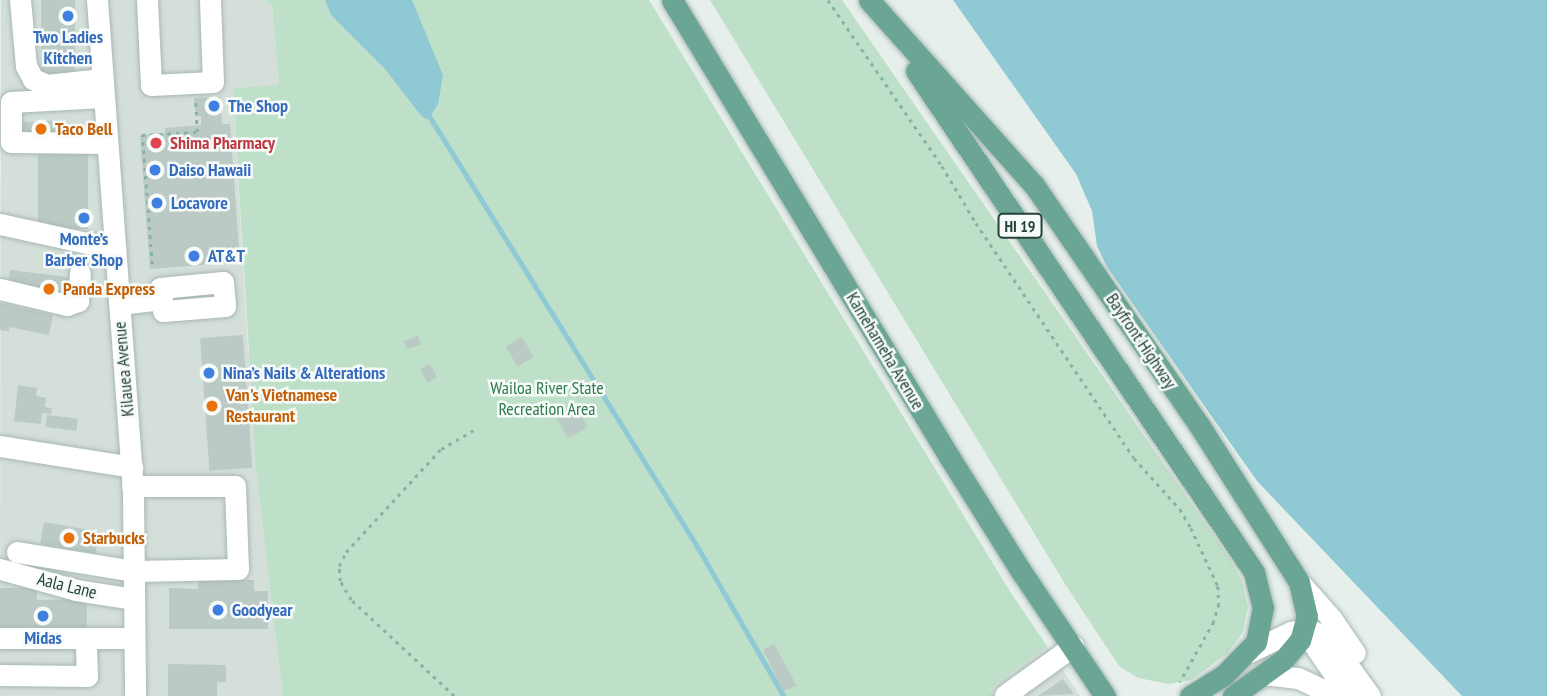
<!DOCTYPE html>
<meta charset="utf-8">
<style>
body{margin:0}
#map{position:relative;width:1547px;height:696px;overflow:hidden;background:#e6efeb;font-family:"PT Sans Narrow",sans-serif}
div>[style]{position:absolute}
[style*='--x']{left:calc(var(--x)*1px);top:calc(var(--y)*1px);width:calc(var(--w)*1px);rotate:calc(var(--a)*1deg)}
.built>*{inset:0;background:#d4dfda}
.green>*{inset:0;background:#bfe0c8}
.water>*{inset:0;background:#8ec9d4}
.stream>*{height:4.5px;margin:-2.25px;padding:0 2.25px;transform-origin:2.25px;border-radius:2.25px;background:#8ec9d4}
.building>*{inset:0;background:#bbcac4;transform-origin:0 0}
.path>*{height:2.5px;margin-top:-1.25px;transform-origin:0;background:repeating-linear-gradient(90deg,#86b3a5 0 3.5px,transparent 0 8.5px)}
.roads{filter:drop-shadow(0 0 2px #a8b8b2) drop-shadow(0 0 2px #a8b8b2)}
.minor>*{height:21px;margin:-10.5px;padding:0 10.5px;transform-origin:10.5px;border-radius:10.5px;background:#fff}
.major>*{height:21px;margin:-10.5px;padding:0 10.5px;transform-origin:10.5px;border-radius:10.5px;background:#6aa596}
.dots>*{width:19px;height:19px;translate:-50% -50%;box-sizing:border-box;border:4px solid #f7fbf9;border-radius:50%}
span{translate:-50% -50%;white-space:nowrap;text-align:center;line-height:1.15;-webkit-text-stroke:5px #f7fbf9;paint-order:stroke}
.shield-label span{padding:2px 5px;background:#f7fbf9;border:2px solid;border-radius:5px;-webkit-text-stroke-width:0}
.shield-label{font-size:16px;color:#24423a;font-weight:700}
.shop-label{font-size:18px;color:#366cbe;font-weight:700}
.left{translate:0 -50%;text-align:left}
.food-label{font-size:18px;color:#c56008;font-weight:700}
.health-label{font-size:18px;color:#be3a42;font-weight:700}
.street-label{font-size:18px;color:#24423a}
.park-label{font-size:18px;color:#2d7a4b}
</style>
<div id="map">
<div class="built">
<i style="clip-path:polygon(1px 0,265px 0,272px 7px,279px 84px,233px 90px,247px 335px,283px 696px,0 696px)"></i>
<i style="clip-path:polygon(1047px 646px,1080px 696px,994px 696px,990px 689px)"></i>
</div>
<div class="green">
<i style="clip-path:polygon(265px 0,649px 0,1011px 593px,1047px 646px,990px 689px,994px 696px,283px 696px,256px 468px,233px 89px,279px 84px,272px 7px)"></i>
<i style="clip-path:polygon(710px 0,842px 0,1229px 558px,1242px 581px,1248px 607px,1243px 632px,1228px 653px,1191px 680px,1169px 684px,1138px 678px,1119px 666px,1065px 584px)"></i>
</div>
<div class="water">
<i style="clip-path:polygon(325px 0,412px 0,443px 75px,438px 104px,430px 117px,425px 119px,419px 113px,385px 69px,331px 15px)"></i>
<i style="clip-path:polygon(953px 0,1547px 0,1547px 696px,1462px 696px,1257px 481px,1107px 267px,1097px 246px,1092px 211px,1076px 174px)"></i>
</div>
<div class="stream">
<i style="--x:427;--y:112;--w:515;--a:58.1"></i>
<i style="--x:699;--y:549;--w:170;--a:60"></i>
</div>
<div class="building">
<i style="left:41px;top:0;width:34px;height:79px"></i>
<i style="clip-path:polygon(220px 97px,222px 124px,230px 124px,240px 262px,150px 269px,140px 135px,165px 133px,165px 128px,201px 125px,201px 116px,196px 117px,194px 98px)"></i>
<i style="left:64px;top:120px;width:17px;height:46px;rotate:87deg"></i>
<i style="left:38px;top:149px;width:50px;height:80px"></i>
<i style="clip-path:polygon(10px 270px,75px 278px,71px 302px,24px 294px,26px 284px,9px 280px)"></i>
<i style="clip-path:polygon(0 303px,53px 315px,49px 335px,9px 327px,9px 331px,0 330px)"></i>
<i style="left:243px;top:335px;width:133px;height:43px;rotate:86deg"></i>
<i style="left:418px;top:336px;width:9px;height:15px;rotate:72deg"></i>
<i style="left:522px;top:337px;width:23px;height:19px;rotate:59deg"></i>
<i style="left:430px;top:364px;width:15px;height:11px;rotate:62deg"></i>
<i style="clip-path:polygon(18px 385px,37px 388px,36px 396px,46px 398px,45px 407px,52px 408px,51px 414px,42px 413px,41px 424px,14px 421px)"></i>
<i style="left:574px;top:402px;width:29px;height:23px;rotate:61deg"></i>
<i style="left:47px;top:415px;width:31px;height:12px;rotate:7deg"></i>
<i style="left:44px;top:522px;width:56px;height:22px;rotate:10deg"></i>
<i style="clip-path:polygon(198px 580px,254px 580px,254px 591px,268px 591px,268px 629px,169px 629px,169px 588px,198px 589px)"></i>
<i style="clip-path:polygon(0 588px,37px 588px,37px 600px,87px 599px,87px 634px,0 635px)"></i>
<i style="clip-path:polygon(774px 644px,797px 686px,783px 691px,763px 650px)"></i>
<i style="clip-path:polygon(168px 664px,226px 665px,226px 682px,217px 682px,217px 696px,168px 696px)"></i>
<i style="clip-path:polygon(1063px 679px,1074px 694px,1038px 696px)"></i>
</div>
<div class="path">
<i style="--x:828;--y:0;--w:201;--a:55.5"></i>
<i style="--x:942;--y:166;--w:66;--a:59.2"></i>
<i style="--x:976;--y:223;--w:283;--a:56.1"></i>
<i style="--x:1134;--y:458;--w:69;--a:48"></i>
<i style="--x:1180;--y:509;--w:22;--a:60"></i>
<i style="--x:1191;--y:528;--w:64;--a:65"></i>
<i style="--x:1218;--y:586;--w:18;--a:87"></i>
<i style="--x:1219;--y:604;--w:19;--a:106"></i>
<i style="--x:1214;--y:622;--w:69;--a:119.5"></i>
<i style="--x:152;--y:264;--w:129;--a:-94.4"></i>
<i style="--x:142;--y:135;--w:55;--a:-3.1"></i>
<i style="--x:197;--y:132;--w:33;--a:-93"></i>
<i style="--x:454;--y:696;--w:141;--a:-137"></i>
<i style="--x:351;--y:600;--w:22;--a:-120"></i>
<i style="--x:340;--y:581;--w:15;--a:-94"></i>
<i style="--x:339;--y:566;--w:16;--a:-63"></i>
<i style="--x:346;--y:552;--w:140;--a:-47.3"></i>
<i style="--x:441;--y:449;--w:39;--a:-30"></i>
</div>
<div class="roads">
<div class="minor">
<i style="--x:20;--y:0;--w:66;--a:84.8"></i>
<i style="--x:26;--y:66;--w:15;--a:62"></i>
<i style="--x:33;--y:79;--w:15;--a:23"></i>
<i style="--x:47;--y:85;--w:55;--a:-6.2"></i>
<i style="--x:97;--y:0;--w:494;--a:85.8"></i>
<i style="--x:133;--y:493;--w:203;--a:89.4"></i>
<i style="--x:147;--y:0;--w:85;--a:87.3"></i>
<i style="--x:151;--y:85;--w:62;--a:-2.8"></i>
<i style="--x:213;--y:82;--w:82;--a:-92.1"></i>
<i style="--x:103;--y:97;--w:92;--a:176.9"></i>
<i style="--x:11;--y:102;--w:40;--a:90"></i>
<i style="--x:11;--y:142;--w:96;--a:0.6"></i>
<i style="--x:0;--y:224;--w:118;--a:12.3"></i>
<i style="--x:223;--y:282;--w:24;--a:85"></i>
<i style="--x:225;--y:306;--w:62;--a:175.4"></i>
<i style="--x:163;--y:311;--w:23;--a:-97"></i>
<i style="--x:160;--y:288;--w:63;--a:-5.4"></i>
<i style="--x:0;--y:289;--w:69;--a:13.4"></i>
<i style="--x:67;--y:305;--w:12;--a:-20"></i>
<i style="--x:78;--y:301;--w:28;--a:-86"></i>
<i style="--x:119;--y:304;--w:43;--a:-6.6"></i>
<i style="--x:0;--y:446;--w:134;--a:9"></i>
<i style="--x:17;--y:552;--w:119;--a:9.2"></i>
<i style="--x:134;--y:571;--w:104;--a:-1.1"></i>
<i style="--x:238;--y:569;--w:83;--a:-92.1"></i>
<i style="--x:235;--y:486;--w:103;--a:180"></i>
<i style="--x:0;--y:569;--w:79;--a:15.4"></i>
<i style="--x:76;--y:590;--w:59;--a:8.8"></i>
<i style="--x:1299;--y:582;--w:48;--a:48.4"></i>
<i style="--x:1331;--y:618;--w:42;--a:55.6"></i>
<i style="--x:1304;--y:630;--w:80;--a:55.7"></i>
<i style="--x:0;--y:638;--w:134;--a:0"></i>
<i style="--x:1249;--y:652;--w:47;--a:-25.5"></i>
<i style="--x:1291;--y:632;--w:13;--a:-9"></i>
<i style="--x:1304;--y:630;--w:11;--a:10"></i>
<i style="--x:1315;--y:632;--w:20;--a:33"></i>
<i style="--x:1332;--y:643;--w:65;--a:54.4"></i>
<i style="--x:1264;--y:674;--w:34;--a:7"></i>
<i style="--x:1298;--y:678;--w:42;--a:25.3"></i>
<i style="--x:0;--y:675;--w:87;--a:0.7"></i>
<i style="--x:87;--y:676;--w:38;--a:-92"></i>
<i style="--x:1005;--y:695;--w:84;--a:-35.8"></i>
</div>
<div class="major">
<i style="--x:672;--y:0;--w:536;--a:58.74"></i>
<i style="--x:950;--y:458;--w:133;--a:57.9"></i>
<i style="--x:1021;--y:571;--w:151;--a:56.1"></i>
<i style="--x:869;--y:0;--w:248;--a:48.3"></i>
<i style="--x:1034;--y:185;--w:291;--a:55.5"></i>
<i style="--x:1199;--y:425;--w:186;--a:57.5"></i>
<i style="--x:1299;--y:582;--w:35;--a:77"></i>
<i style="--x:1307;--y:616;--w:25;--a:106"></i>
<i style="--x:1300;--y:640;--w:26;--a:130"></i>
<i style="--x:1283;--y:660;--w:62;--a:144.2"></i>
<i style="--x:916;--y:71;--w:604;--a:55.99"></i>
<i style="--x:1254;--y:572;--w:36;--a:76"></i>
<i style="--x:1263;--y:607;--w:36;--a:101"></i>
<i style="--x:1256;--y:642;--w:46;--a:134.1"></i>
<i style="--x:1224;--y:675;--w:40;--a:148"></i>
</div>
</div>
<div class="dots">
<i style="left:68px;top:16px;background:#3f7fe0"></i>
<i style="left:214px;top:106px;background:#3f7fe0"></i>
<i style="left:41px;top:129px;background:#e8710a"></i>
<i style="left:156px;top:143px;background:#e0444e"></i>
<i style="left:155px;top:170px;background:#3f7fe0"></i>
<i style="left:157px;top:203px;background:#3f7fe0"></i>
<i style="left:84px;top:218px;background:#3f7fe0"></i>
<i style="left:194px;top:256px;background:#3f7fe0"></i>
<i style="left:49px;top:289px;background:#e8710a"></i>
<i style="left:209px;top:373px;background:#3f7fe0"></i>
<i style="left:212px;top:406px;background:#e8710a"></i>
<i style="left:69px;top:538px;background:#e8710a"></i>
<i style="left:218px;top:610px;background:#3f7fe0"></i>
<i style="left:43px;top:616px;background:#3f7fe0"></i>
</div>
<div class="shield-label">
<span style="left:1020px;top:226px">HI 19</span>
</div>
<div class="shop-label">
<span style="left:68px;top:48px">Two Ladies<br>Kitchen</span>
<span class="left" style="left:228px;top:106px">The Shop</span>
<span class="left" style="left:169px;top:170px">Daiso Hawaii</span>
<span class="left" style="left:171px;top:203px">Locavore</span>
<span style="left:84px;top:250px">Monte’s<br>Barber Shop</span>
<span class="left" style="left:208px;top:256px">AT&amp;T</span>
<span class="left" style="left:223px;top:373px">Nina’s Nails &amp; Alterations</span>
<span class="left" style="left:232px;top:610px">Goodyear</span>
<span style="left:43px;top:638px">Midas</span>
</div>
<div class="food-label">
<span class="left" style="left:55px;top:129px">Taco Bell</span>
<span class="left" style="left:63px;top:289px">Panda Express</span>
<span class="left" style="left:226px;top:406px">Van's Vietnamese<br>Restaurant</span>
<span class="left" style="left:83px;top:538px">Starbucks</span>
</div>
<div class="health-label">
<span class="left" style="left:170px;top:143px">Shima Pharmacy</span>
</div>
<div class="street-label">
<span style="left:1141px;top:341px;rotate:56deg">Bayfront Highway</span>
<span style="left:885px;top:351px;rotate:59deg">Kamehameha Avenue</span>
<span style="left:124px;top:369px;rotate:-95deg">Kilauea Avenue</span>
<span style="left:67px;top:586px;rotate:14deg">Aala Lane</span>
</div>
<div class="park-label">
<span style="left:547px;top:399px">Wailoa River State<br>Recreation Area</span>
</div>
</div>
